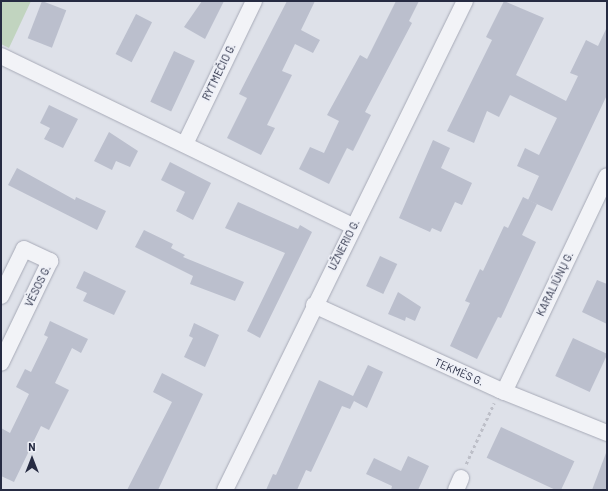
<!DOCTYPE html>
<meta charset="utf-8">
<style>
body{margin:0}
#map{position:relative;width:608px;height:491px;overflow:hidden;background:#dee1e9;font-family:Barlow,sans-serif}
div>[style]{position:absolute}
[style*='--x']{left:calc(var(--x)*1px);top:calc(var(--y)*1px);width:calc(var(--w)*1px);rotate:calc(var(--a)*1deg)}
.green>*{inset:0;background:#c1d4bf}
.building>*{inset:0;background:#bbbfcd;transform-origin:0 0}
.path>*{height:2.5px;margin-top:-1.25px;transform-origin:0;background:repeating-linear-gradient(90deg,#bdbfc8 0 3px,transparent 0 6px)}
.roads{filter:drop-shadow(0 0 1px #a7aab7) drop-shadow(0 0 1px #a7aab7)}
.minor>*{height:16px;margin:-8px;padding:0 8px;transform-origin:8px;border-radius:8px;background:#f2f3f7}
span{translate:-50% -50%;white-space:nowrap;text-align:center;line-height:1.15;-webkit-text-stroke:3.5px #eef0f7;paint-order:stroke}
.street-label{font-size:11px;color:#262b42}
.frame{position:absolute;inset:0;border:2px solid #262b42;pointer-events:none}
.north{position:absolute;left:12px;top:439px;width:40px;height:40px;-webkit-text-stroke:3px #eef0f7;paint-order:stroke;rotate:0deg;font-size:11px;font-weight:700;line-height:16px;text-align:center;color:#262b42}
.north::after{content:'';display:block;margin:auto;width:14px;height:18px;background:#262b42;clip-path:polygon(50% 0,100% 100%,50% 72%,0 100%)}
</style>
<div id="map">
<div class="green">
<i style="clip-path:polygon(1px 1px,31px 1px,9px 48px,1px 44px)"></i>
</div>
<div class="building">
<i style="left:42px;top:1px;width:26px;height:40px;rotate:21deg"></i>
<i style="clip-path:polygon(202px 1px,224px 1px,205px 39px,184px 27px)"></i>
<i style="clip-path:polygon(287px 1px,315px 1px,301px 30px,320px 40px,313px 53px,295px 44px,282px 71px,292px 75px,267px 125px,275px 128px,261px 155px,227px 138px,247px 98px,239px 94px)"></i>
<i style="clip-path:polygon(396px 1px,419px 1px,409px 21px,412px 23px,365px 112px,371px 115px,353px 151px,347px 148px,329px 184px,299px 169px,310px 147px,324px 153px,339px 121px,327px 115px,360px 55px,367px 59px)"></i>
<i style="clip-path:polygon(504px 1px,544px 18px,516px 75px,566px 101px,578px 76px,570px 73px,586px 40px,598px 46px,607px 27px,607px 95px,552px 211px,528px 200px,539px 176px,517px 166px,525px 148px,539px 155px,557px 118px,510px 95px,499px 117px,487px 111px,474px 143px,447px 131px,492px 40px,486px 37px)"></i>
<i style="left:136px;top:14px;width:18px;height:45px;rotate:27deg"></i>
<i style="left:174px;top:51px;width:23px;height:56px;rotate:25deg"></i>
<i style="clip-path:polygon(49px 105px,78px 119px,63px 148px,44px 139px,50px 128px,40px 123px)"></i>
<i style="clip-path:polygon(109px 132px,138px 151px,130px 167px,116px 161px,112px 170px,94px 161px)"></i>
<i style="clip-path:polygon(433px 140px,450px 148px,441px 168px,472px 183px,462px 205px,455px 202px,441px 232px,432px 228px,430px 232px,399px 218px)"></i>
<i style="clip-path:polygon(170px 162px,211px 183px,193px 220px,176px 211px,185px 192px,161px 180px)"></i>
<i style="clip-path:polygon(17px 168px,75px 200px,76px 197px,106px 211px,97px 230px,8px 185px)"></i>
<i style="clip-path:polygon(523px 197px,537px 204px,522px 235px,536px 242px,501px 318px,498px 317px,477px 359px,450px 346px,470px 303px,465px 301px,480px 269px,483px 271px,504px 226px,508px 228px)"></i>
<i style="clip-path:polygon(238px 202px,298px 229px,300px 225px,312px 232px,260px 338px,247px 331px,285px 253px,225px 228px)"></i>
<i style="clip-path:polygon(144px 230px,173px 244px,171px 248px,185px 255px,183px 257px,244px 282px,235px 301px,190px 284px,193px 276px,135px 247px)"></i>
<i style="left:380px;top:256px;width:19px;height:33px;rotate:25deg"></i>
<i style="clip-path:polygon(84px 271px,126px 291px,114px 315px,83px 301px,87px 293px,76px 288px)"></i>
<i style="clip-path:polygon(597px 280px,607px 284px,607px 324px,582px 312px)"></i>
<i style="clip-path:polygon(398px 292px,421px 307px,415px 321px,406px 317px,405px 321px,388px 314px)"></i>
<i style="clip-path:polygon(50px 321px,88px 339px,81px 353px,72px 348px,55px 383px,69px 390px,49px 430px,41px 426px,14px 482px,1px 476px,1px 428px,10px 433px,29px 394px,16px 387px,25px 369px,31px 372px,48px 337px,44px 335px)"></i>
<i style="clip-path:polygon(194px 323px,219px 335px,205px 367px,184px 357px,193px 338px,189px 336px)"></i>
<i style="left:573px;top:338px;width:38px;height:42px;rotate:25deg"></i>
<i style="clip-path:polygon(368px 365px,383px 372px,367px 408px,354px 401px,350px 409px,342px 406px,311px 472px,306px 470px,297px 490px,266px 490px,273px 474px,276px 475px,319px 380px,353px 396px)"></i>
<i style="clip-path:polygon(162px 373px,203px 394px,158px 490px,127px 490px,172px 402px,153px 392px)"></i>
<i style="left:501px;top:427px;width:81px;height:34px;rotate:25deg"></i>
<i style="clip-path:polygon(606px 453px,607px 490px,592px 490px)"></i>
<i style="clip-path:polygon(408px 456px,429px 466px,418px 490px,391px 490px,392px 486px,366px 474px,374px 458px,401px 471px)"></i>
</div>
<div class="path">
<i style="--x:466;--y:464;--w:67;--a:-65.3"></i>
</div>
<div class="roads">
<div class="minor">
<i style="--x:1;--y:56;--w:392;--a:25.8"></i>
<i style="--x:185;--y:144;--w:159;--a:-64.2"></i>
<i style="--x:1;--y:296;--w:52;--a:-63.9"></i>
<i style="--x:24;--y:249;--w:29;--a:25"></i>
<i style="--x:50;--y:261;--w:113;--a:115.7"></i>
<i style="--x:314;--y:305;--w:205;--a:24.6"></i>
<i style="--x:500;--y:390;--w:115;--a:21.9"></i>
<i style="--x:504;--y:392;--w:239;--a:-64.5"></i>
<i style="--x:225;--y:490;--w:545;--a:-63.86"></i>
<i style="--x:456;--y:490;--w:13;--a:-67"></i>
</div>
</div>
<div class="street-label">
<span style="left:219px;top:72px;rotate:-64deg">RYTMEČIO G.</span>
<span style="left:344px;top:245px;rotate:-63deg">UŽNERIO G.</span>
<span style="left:555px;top:284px;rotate:-64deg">KARALIŪNŲ G.</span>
<span style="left:38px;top:286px;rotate:-64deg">VĖSOS G.</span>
<span style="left:459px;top:372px;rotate:24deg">TEKMĖS G.</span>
</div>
<div class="frame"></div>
<div class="north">N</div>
</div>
